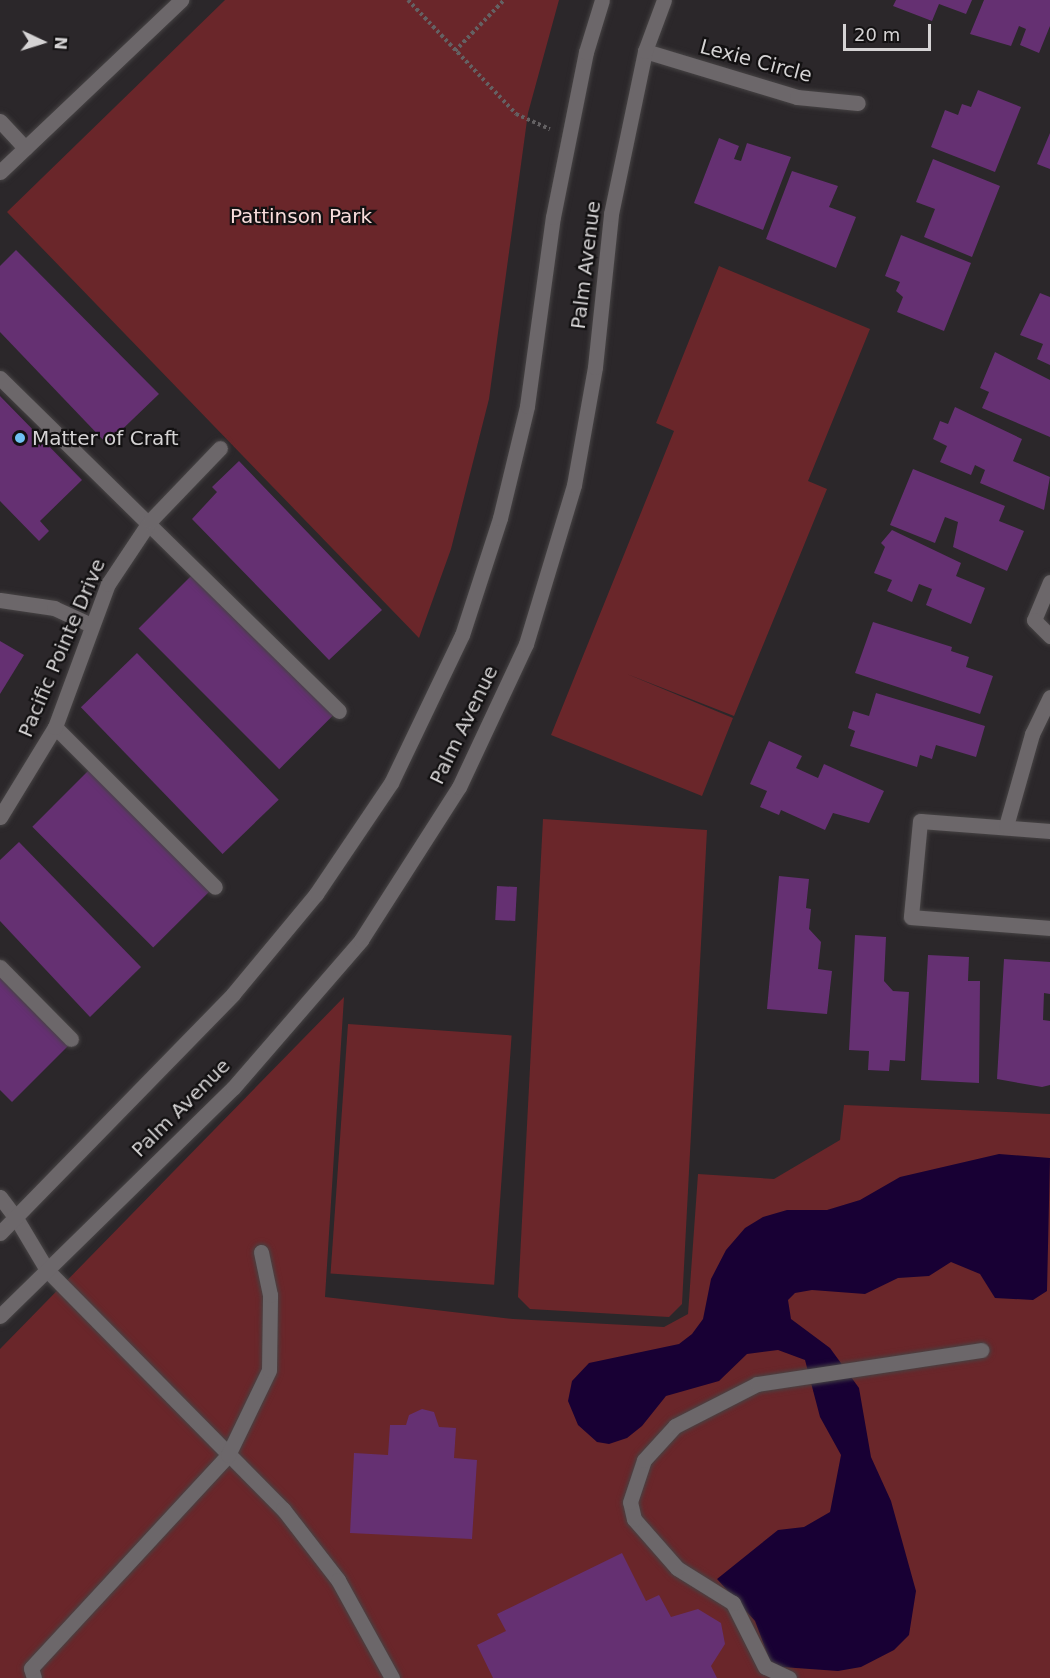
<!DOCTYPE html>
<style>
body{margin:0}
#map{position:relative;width:1050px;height:1678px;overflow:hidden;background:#2b272a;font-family:"DejaVu Sans",sans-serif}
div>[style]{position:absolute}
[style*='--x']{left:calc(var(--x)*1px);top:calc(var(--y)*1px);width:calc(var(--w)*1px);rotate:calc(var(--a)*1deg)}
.green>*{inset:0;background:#6a262a;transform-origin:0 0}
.water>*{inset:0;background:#180034}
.building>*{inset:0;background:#653072;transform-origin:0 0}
.path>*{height:4px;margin-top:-2px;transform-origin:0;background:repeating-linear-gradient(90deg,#646163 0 3px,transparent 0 6px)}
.roads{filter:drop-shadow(0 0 2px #464344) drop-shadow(0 0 2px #464344)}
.lane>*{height:15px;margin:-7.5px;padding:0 7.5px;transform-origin:7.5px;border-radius:7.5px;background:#6c676a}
.street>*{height:15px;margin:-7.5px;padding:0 7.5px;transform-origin:7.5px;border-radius:7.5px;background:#6c676a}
.secondary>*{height:15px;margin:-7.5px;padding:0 7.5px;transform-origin:7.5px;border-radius:7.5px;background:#6c676a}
.dots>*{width:16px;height:16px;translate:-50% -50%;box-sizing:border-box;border:3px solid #131112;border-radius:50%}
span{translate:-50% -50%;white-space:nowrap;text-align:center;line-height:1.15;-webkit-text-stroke:4.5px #131112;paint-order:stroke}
.street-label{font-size:20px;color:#d5d3d4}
.park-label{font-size:20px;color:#f8dddc}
.poi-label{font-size:20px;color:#d5d3d4}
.left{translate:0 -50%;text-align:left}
.north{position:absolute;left:12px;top:12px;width:60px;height:60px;-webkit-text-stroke:4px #131112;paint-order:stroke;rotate:94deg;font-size:16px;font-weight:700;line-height:24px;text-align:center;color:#d5d3d4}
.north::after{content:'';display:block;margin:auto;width:21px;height:27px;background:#d5d3d4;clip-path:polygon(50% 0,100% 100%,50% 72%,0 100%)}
.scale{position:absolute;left:843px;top:24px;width:88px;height:27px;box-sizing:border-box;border:3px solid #d5d3d4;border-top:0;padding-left:8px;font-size:18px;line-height:21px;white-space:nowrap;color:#d5d3d4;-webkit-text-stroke:4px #131112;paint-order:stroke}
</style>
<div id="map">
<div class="green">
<i style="clip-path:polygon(225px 0,559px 0,528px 113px,489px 399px,451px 549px,419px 638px,7px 212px)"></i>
<i style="clip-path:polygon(719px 266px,870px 329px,808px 481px,827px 489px,734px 716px,627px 674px,733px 718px,702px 796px,551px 735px,674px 431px,656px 423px)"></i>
<i style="clip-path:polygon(543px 819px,707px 830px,682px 1304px,669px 1317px,530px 1309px,518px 1297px)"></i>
<i style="clip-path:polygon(344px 997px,325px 1297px,513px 1319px,664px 1327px,688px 1314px,698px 1174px,774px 1179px,840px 1140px,844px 1105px,1050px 1114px,1050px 1678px,0 1678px,0 1349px)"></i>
<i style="left:348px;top:1024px;width:164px;height:250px;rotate:4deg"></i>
</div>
<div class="water">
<i style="clip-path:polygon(999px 1154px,1050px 1158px,1047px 1291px,1033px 1300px,995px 1298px,980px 1274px,951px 1262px,929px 1276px,898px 1278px,865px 1294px,812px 1290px,795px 1293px,788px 1300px,791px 1319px,830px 1348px,859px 1388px,871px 1457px,891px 1501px,916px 1591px,909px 1635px,894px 1650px,861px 1667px,838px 1671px,782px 1667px,770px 1661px,755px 1621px,717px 1579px,778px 1530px,804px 1527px,830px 1512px,841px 1455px,820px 1417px,805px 1360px,778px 1350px,747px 1354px,719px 1381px,666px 1396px,642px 1426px,627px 1438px,609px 1444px,597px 1442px,578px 1425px,568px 1401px,572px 1381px,589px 1363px,679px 1344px,692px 1334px,703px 1319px,711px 1279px,726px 1250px,745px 1228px,763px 1217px,787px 1210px,827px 1210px,860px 1200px,900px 1177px)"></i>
</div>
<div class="building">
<i style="clip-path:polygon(896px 0,972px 0,966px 14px,939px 4px,932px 21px,893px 6px)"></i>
<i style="clip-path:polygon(984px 0,1050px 0,1050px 26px,1039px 53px,1020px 45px,1026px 29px,1019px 26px,1011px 46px,970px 34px)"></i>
<i style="clip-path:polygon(978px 90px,1021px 107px,995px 172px,931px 147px,945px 110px,958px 115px,962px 104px,971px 107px)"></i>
<i style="clip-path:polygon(1050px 133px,1050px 169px,1037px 164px)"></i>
<i style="clip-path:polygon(719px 138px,739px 146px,734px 159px,741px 161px,747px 143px,791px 157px,763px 230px,694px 203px)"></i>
<i style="clip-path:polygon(933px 159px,1000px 186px,972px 257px,924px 237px,935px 209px,916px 202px)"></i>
<i style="clip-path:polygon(792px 171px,838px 186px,829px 207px,856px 217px,836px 268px,766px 239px)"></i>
<i style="clip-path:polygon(901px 235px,971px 263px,944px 331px,897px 312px,903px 297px,896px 291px,900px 282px,885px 276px)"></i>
<i style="clip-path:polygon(16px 250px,159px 394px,107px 444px,0 332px,0 266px)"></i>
<i style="clip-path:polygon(1040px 293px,1050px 297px,1050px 365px,1037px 359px,1043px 344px,1020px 335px)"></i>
<i style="clip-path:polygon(995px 352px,1050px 380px,1050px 437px,982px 408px,989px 392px,980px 388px)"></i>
<i style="clip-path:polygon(0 396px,82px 480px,40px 521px,49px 531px,39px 541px,0 501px)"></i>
<i style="clip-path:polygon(955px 407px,1022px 439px,1013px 461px,1050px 477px,1044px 510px,980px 483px,985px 470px,975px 465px,971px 475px,940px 462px,947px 446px,933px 439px,940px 421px,948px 424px)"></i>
<i style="clip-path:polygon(239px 461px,382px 610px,329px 660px,192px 519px,217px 492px,212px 487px)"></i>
<i style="clip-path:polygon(913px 469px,1005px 506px,999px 521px,1024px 531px,1007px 571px,953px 547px,958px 522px,945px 517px,935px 543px,890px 525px)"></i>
<i style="clip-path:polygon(892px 530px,961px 563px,956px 576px,985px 588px,971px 624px,926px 605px,932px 589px,919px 584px,912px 602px,887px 591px,892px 580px,874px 573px,885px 547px,881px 543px)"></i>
<i style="left:193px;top:574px;width:199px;height:77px;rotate:45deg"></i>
<i style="clip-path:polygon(873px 622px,952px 647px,951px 651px,969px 657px,966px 667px,993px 676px,980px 714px,855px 673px)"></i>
<i style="clip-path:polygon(0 641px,24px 655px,0 694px)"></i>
<i style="left:137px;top:653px;width:204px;height:78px;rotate:46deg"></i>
<i style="clip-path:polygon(876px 693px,985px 726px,976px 757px,936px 745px,932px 759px,920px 755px,917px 767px,850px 746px,855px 731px,848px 728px,853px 711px,869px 716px)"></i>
<i style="clip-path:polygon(769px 741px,802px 756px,796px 768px,818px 778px,824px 764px,884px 791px,869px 823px,833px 813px,825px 830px,781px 810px,779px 815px,760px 807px,767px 791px,750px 784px)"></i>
<i style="left:91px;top:768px;width:171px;height:83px;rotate:45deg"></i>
<i style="clip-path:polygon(19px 842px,141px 967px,90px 1017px,0 921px,0 860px)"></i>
<i style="clip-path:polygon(779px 876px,809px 879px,806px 908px,811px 909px,809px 929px,821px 942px,818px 969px,832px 971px,827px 1014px,767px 1009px)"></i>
<i style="left:497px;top:886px;width:20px;height:34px;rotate:3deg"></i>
<i style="clip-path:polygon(855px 935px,886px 937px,884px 981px,893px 991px,909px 992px,905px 1061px,890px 1060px,889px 1071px,868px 1070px,869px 1051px,849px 1050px)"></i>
<i style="clip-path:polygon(928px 955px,969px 957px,968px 981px,980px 981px,979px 1083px,921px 1080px)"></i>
<i style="clip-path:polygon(1004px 959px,1050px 962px,1050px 994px,1044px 993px,1043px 1020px,1050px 1021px,1050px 1085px,1042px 1087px,997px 1079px)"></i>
<i style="clip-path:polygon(0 975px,69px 1045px,12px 1102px,0 1090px)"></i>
<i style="clip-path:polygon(422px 1409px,434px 1412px,439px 1427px,456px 1428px,454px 1458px,477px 1460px,472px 1539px,350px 1533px,354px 1453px,388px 1455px,390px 1425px,406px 1425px,409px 1415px)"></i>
<i style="clip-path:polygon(622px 1553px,646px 1601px,659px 1595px,671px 1617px,698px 1609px,721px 1623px,725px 1644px,711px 1666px,717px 1678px,493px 1678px,477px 1645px,506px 1631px,497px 1614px)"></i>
</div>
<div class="path">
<i style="--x:408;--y:0;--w:157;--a:46.5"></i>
<i style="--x:516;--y:114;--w:37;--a:24"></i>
<i style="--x:455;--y:51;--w:71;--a:-46.1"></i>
</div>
<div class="roads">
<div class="lane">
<i style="--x:0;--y:121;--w:37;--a:47"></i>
<i style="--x:0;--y:172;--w:250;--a:-43.5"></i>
<i style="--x:0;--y:378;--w:475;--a:44.5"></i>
<i style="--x:1050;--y:582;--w:41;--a:112.8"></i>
<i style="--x:1034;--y:620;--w:23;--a:45"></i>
<i style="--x:0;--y:600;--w:55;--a:8.4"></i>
<i style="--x:54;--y:608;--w:41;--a:24.7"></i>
<i style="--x:55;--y:727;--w:226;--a:45"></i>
<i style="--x:0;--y:817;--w:105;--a:-58.6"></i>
<i style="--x:55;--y:727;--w:153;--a:-69.7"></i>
<i style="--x:108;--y:584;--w:76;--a:-56.3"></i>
<i style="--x:150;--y:521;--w:101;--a:-46.2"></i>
<i style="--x:1050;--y:831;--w:130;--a:-175.6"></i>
<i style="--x:920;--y:821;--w:96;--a:95.4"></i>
<i style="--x:911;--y:917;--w:139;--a:4.5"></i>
<i style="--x:0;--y:967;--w:101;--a:45.4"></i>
<i style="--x:16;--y:1218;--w:61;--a:59.2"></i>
<i style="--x:47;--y:1270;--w:336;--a:45.4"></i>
<i style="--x:283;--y:1509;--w:90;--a:52.2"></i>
<i style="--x:338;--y:1580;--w:112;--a:61.1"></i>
<i style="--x:34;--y:1678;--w:10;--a:-107"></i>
<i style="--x:31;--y:1668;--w:290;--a:-47.2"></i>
<i style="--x:228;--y:1455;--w:94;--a:-64.2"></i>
<i style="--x:269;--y:1370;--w:75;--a:-89.2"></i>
<i style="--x:270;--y:1295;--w:44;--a:-101.8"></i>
<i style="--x:789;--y:1678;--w:26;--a:-155"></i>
<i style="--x:765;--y:1667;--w:72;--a:-116.6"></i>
<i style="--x:733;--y:1603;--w:66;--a:-148"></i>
<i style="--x:677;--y:1568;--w:65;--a:-131.3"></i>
<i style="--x:634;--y:1519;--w:17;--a:-103"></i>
<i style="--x:630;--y:1502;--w:44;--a:-71.6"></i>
<i style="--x:644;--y:1460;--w:46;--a:-47.6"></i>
<i style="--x:675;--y:1426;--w:92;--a:-27.1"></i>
<i style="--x:757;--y:1384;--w:227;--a:-8.6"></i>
</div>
<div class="street">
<i style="--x:645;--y:51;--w:159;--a:16.8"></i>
<i style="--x:797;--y:97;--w:61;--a:5.6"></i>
<i style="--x:1006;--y:826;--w:96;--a:-74.2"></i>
<i style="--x:1032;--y:734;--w:41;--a:-64.1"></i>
<i style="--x:0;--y:1197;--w:26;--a:53"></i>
</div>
<div class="secondary">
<i style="--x:0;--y:1233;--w:334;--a:-45.7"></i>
<i style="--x:233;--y:994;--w:130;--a:-50.3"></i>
<i style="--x:316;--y:894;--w:134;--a:-56"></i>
<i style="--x:391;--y:783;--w:164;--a:-64.4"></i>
<i style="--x:462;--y:635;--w:123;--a:-72"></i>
<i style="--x:500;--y:518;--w:115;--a:-76.4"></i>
<i style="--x:527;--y:406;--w:191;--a:-82.2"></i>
<i style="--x:553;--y:217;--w:168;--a:-78.7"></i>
<i style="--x:586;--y:52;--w:54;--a:-72.9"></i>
<i style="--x:0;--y:1316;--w:326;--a:-44.4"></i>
<i style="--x:233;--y:1088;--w:196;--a:-49.1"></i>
<i style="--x:361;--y:940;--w:182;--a:-57.4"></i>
<i style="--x:459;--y:787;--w:158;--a:-64.9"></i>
<i style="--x:526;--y:644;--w:166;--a:-73.2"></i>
<i style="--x:574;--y:485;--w:120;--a:-79.9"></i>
<i style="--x:595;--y:367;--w:154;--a:-84"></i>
<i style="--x:611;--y:214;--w:167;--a:-78.2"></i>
<i style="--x:645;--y:51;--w:54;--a:-69.6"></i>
</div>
</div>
<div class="dots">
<i style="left:20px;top:438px;background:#70c1f4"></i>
</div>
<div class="street-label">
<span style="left:756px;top:61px;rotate:15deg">Lexie Circle</span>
<span style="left:586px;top:265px;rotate:-83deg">Palm Avenue</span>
<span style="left:62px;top:648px;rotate:-67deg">Pacific Pointe Drive</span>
<span style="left:464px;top:725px;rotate:-64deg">Palm Avenue</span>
<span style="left:181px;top:1108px;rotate:-45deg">Palm Avenue</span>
</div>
<div class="park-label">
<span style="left:301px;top:216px">Pattinson Park</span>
</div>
<div class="poi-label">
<span class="left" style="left:32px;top:438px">Matter of Craft</span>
</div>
<div class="north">N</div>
<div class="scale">20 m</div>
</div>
